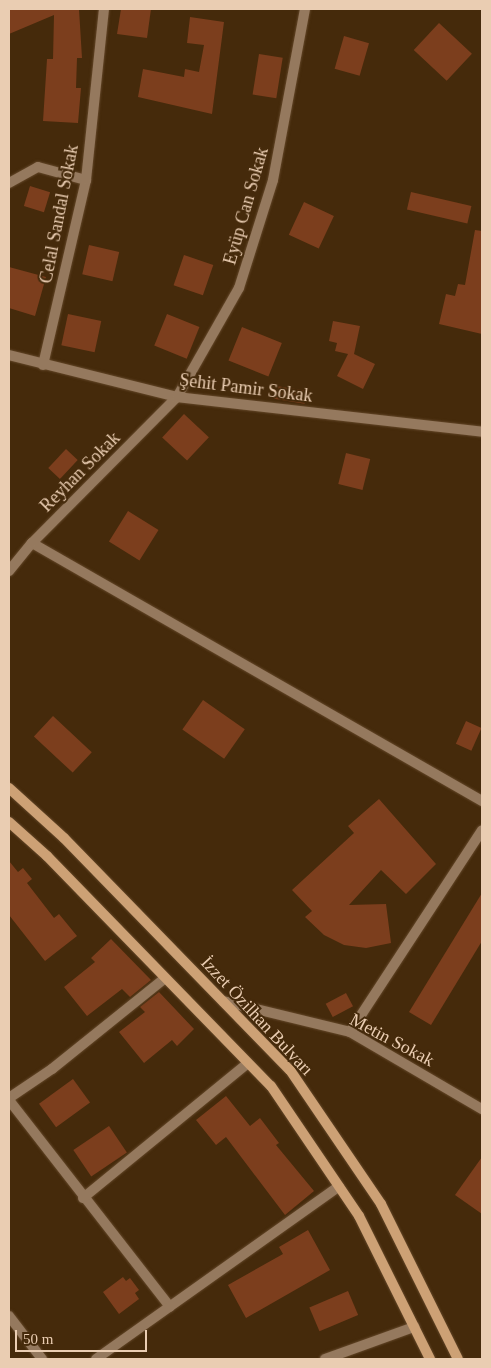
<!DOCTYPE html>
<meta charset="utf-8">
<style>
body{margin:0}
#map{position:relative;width:491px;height:1368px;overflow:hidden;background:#452a0b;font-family:"Times New Roman",serif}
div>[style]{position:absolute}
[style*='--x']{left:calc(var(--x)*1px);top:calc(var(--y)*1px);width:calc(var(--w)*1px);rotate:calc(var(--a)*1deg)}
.building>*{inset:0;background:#7c3e1d;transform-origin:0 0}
.roads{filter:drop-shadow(0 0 1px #634729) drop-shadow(0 0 1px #634729)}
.minor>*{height:10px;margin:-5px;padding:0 5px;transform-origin:5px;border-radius:5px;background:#95795e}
.tertiary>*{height:10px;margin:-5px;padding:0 5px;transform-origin:5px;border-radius:5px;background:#95795e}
.secondary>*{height:10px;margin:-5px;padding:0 5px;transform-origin:5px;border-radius:5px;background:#cda175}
span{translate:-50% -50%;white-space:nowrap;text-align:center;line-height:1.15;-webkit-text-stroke:4px #452a0b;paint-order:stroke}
.street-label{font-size:18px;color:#eacdb2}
.frame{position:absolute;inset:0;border:10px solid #eacdb2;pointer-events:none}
.scale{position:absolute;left:15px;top:1330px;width:132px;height:22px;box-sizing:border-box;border:2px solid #eacdb2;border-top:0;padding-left:6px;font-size:15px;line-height:18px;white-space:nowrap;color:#eacdb2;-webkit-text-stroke:4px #452a0b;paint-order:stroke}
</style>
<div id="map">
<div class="building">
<i style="clip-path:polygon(9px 9px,79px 9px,82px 58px,77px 58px,76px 88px,81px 88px,78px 123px,43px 121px,47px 59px,53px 59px,54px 15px,9px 34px)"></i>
<i style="clip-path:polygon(121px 9px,151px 9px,147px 38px,117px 34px)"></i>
<i style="clip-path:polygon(190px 17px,224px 22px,212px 114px,138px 97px,143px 69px,184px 77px,185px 69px,199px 72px,204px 45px,187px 43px)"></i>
<i style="left:439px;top:23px;width:45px;height:37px;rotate:43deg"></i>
<i style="left:344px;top:36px;width:26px;height:34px;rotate:16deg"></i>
<i style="left:259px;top:54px;width:24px;height:41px;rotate:9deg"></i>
<i style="left:30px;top:186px;width:21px;height:21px;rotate:17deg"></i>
<i style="left:411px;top:192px;width:62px;height:18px;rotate:13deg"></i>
<i style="left:304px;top:202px;width:33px;height:36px;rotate:25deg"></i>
<i style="clip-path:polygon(475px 230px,482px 231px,482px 334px,439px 324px,446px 294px,455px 296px,458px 284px,465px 285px)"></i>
<i style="left:89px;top:245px;width:31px;height:30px;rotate:13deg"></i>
<i style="left:184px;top:255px;width:31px;height:32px;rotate:19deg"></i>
<i style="clip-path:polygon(9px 267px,46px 277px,35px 316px,9px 308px)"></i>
<i style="left:68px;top:314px;width:34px;height:32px;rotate:12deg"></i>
<i style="left:167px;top:314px;width:35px;height:34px;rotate:22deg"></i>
<i style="clip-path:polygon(333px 321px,360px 326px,354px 354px,375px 364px,363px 389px,337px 376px,348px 354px,335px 351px,337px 343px,329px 341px)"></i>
<i style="left:242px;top:327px;width:43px;height:36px;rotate:22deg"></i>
<i style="left:276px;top:386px;width:31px;height:13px;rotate:9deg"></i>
<i style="left:184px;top:414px;width:34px;height:32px;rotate:43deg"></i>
<i style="left:66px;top:449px;width:16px;height:26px;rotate:43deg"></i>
<i style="left:346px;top:453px;width:25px;height:32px;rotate:14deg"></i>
<i style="left:128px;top:511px;width:36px;height:36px;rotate:32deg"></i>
<i style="left:203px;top:700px;width:51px;height:36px;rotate:35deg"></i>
<i style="left:53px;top:716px;width:53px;height:28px;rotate:43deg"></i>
<i style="left:466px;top:721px;width:17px;height:25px;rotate:24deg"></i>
<i style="clip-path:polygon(379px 799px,436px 864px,406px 894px,381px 870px,349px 905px,386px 904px,391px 943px,366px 948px,344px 945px,324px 935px,305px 917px,312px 911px,292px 890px,354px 833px,348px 826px)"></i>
<i style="clip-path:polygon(9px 861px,18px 872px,23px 868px,32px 879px,27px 883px,54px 918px,59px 914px,77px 936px,45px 961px,9px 915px)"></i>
<i style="clip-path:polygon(482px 893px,482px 941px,431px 1025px,409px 1012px)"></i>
<i style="clip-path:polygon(111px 939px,151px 980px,130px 997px,122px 989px,87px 1016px,64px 987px,95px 962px,91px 958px)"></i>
<i style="clip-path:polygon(159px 992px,194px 1029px,177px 1046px,172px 1040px,144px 1063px,119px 1032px,145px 1012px,140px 1007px)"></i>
<i style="left:346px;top:993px;width:15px;height:23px;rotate:62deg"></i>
<i style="left:73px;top:1079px;width:29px;height:42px;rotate:54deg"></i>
<i style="clip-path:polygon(226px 1096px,250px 1126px,260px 1118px,279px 1143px,276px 1145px,314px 1191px,285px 1215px,226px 1137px,216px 1145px,196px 1120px)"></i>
<i style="left:109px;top:1126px;width:32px;height:43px;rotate:56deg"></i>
<i style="clip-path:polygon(482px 1157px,482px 1214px,455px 1195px)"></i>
<i style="clip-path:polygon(308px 1230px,330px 1270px,246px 1318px,228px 1285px,283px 1254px,279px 1247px)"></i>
<i style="clip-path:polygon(123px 1277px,126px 1281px,130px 1278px,139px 1290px,135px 1293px,139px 1299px,119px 1314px,103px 1292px)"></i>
<i style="left:348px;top:1291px;width:26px;height:42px;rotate:67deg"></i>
</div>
<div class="roads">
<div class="minor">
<i style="--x:9;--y:183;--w:33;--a:-29"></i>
<i style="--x:38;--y:167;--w:50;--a:15.2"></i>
<i style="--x:43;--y:365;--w:190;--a:-76.9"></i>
<i style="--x:86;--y:180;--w:172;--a:-84"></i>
<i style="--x:32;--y:543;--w:519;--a:29.83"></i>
<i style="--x:9;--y:571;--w:36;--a:-51"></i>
<i style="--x:32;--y:543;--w:206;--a:-45.2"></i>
<i style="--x:177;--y:397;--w:125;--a:-60.4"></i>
<i style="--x:239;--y:288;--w:113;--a:-72.5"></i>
<i style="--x:273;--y:180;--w:174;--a:-79.4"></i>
<i style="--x:223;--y:1001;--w:131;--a:13.7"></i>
<i style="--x:350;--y:1032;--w:153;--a:30.3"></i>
<i style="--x:350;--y:1032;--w:241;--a:-56.8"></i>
<i style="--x:9;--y:1098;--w:52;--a:-34"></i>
<i style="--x:52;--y:1069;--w:145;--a:-38.8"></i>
<i style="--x:9;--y:1100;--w:262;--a:52.1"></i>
<i style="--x:83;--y:1198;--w:213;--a:-39.3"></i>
<i style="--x:9;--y:1316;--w:54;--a:52.5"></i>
<i style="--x:96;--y:1359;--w:298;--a:-35.4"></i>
<i style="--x:325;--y:1359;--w:95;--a:-19.8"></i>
</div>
<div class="tertiary">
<i style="--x:9;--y:355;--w:173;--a:14"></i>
<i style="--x:177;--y:397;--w:307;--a:6.5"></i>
</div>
<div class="secondary">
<i style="--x:9;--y:788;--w:74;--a:42.3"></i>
<i style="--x:64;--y:838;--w:324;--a:45.8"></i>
<i style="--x:290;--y:1070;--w:162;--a:55.8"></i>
<i style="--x:381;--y:1204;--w:173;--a:63.6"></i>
<i style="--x:9;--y:822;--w:51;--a:41.8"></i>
<i style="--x:47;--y:856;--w:321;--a:45.8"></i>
<i style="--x:271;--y:1086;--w:157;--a:55.9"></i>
<i style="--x:359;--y:1216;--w:160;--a:63.6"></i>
</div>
</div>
<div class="street-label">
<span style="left:246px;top:206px;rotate:-74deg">Eyüp Can Sokak</span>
<span style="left:59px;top:214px;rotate:-79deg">Celal Sandal Sokak</span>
<span style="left:246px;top:388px;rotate:7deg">Şehit Pamir Sokak</span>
<span style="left:80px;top:472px;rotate:-45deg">Reyhan Sokak</span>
<span style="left:257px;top:1016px;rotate:47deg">İzzet Özilhan Bulvarı</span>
<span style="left:392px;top:1040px;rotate:28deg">Metin Sokak</span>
</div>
<div class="frame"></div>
<div class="scale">50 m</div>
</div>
